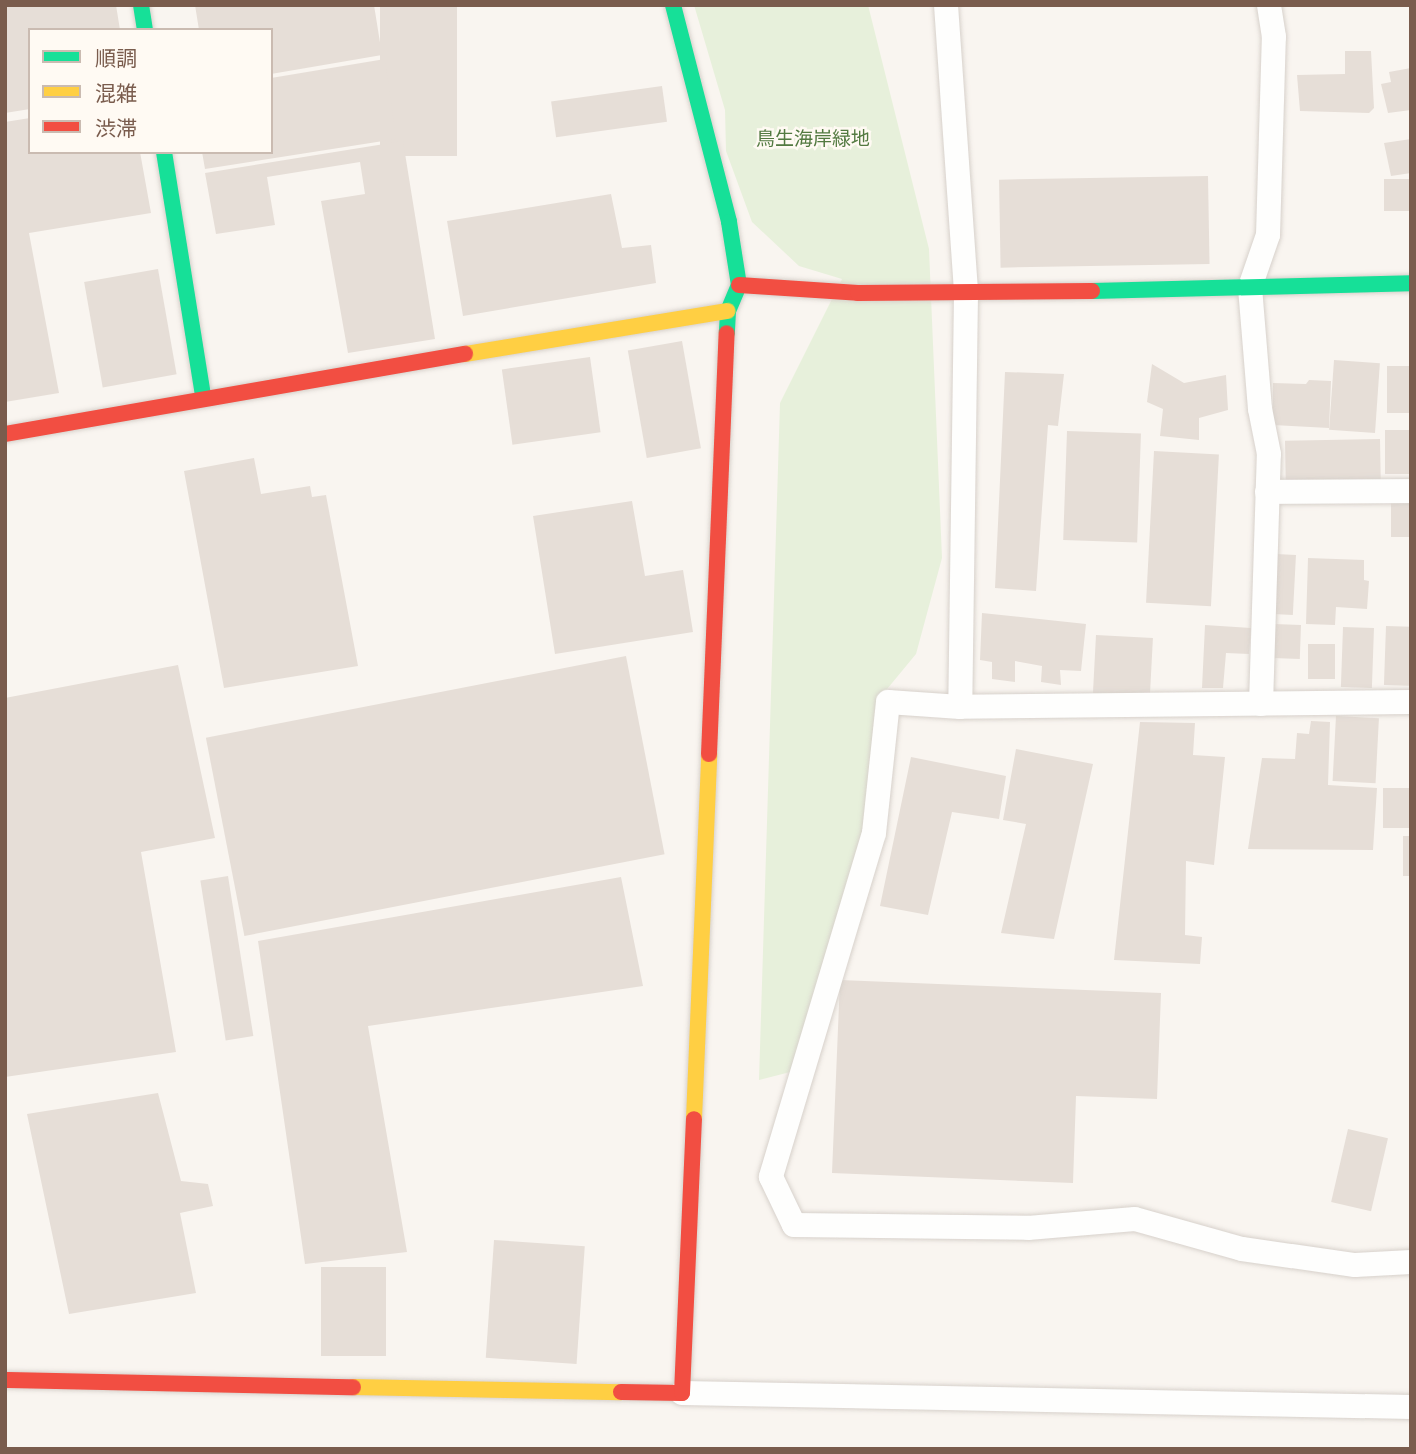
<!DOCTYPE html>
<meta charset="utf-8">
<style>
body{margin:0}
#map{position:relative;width:1416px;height:1454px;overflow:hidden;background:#f9f5f0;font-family:Figtree,"Noto Sans JP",sans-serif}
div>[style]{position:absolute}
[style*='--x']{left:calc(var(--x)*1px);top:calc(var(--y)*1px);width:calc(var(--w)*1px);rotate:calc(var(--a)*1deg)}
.green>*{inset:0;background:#e7f0db}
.building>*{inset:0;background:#e6ded7;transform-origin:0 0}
.roads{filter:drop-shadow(0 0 2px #d7d1cb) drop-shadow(0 0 2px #d7d1cb)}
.street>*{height:24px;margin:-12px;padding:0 12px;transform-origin:12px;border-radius:12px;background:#fefefd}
.fast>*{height:16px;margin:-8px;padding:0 8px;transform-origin:8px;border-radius:8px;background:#16e098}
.slow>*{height:16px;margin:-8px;padding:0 8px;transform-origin:8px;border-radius:8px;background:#ffcf43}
.jam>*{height:16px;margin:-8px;padding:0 8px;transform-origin:8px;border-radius:8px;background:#f24e42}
span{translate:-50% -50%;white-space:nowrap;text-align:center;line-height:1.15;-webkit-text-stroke:5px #fffaf3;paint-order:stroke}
.park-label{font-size:19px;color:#537a41}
.frame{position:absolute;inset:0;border:7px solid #7a5c4d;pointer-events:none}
.legend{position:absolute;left:28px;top:28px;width:245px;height:126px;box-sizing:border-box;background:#fffaf3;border:2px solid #cabbb1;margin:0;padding:9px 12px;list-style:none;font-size:21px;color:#7a5c4d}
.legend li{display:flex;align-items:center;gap:14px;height:35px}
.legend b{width:35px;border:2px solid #cabbb1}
</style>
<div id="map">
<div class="green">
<i style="clip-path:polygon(694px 5px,868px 5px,929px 249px,942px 558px,916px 654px,878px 700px,867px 838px,798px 1070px,759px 1080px,780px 403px,842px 279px,799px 266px,752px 222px,726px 151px,725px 110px)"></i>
</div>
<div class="building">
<i style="clip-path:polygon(5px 5px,116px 5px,120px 30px,30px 30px,30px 109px,5px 113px)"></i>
<i style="clip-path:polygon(195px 5px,374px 5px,382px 55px,271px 74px,271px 30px,199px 30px)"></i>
<i style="left:380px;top:5px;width:77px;height:151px"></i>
<i style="clip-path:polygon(1345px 51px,1371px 51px,1374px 108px,1369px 113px,1300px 111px,1297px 75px,1345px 74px)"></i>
<i style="clip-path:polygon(385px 59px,396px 139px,205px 169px,202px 152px,271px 152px,271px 78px)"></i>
<i style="clip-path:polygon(1411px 68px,1411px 110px,1388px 113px,1381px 84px,1391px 82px,1389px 72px)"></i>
<i style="left:662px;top:86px;width:36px;height:112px;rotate:82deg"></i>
<i style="clip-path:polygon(30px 118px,30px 152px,140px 152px,151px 213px,29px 233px,59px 393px,5px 402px,5px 122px)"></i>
<i style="clip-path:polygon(1411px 139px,1411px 173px,1391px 176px,1384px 143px)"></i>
<i style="clip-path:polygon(403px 141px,435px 339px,348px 353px,321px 201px,365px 194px,360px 162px,267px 177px,275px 225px,216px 234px,205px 173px)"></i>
<i style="left:1208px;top:176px;width:88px;height:209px;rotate:89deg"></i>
<i style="left:1411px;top:179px;width:32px;height:27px;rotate:90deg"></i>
<i style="clip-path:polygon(611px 194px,622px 248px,651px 245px,656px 283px,463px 316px,447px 221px)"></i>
<i style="left:158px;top:269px;width:107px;height:75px;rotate:80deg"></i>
<i style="left:682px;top:341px;width:109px;height:55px;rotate:80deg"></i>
<i style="left:590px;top:357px;width:76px;height:89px;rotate:82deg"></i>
<i style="left:1334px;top:360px;width:46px;height:70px;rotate:4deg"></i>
<i style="clip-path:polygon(1152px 364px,1184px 383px,1226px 375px,1228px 410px,1199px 418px,1199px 440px,1160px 436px,1163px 409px,1147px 402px)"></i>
<i style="left:1387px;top:366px;width:24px;height:47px"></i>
<i style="clip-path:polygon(1005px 372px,1064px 374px,1058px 426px,1048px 425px,1036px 591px,995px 588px)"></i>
<i style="clip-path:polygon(1309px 380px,1331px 381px,1329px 428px,1273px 425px,1273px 383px,1306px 384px)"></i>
<i style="left:1385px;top:430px;width:26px;height:44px"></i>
<i style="left:1067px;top:431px;width:74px;height:109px;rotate:2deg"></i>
<i style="left:1380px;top:439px;width:46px;height:95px;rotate:89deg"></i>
<i style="left:1154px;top:451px;width:65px;height:152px;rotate:3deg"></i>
<i style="clip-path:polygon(254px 458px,261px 494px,310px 486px,312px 497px,326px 495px,358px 666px,224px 688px,184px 471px)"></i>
<i style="clip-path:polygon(632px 501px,645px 576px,683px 570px,693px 632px,555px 654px,533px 516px)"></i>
<i style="left:1391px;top:503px;width:20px;height:34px"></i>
<i style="left:1276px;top:554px;width:20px;height:60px;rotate:3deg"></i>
<i style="clip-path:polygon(1308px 558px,1364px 560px,1364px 580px,1369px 581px,1367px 609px,1336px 607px,1335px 625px,1306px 624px)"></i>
<i style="clip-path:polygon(982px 613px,1086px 624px,1081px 671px,1060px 670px,1061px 685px,1041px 682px,1042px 666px,1015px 661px,1015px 682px,992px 679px,992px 662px,980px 660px)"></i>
<i style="left:1274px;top:624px;width:27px;height:34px;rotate:2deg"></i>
<i style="clip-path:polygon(1205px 625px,1251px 628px,1249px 654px,1226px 653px,1223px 688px,1202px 688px)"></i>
<i style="left:1386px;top:626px;width:25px;height:59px;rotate:2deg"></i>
<i style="left:1343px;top:627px;width:31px;height:60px;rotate:2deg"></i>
<i style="left:1096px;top:635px;width:57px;height:58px;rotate:3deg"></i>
<i style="left:1308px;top:644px;width:27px;height:35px"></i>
<i style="left:626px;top:656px;width:202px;height:428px;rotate:79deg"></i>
<i style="clip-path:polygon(178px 665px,215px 838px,141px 852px,176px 1052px,5px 1077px,5px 698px)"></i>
<i style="left:1336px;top:716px;width:43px;height:65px;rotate:3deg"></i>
<i style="clip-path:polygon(1311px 721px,1330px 722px,1328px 785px,1377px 788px,1373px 850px,1248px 849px,1262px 758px,1295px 759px,1297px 733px,1309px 734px)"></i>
<i style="clip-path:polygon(1140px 722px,1195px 723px,1193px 755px,1225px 757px,1214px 865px,1186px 861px,1185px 935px,1202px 937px,1200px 964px,1114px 960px)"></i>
<i style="clip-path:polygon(1016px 749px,1093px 764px,1054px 939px,1001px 933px,1026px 824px,1003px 820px)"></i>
<i style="clip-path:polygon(911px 757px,1006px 776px,999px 819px,952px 812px,928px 915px,880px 906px)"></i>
<i style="left:1383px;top:788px;width:28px;height:40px"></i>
<i style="left:1403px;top:836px;width:8px;height:40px"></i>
<i style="left:228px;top:876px;width:162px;height:28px;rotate:81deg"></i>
<i style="clip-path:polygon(621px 877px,643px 986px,368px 1026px,407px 1252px,305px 1264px,258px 941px)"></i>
<i style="clip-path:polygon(840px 980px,1161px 993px,1157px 1099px,1076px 1096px,1073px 1183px,832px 1173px)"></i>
<i style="clip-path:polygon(158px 1093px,181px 1181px,208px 1184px,213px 1206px,180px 1213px,196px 1293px,69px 1314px,27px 1114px)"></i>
<i style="left:1348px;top:1129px;width:41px;height:75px;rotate:13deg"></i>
<i style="left:494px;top:1240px;width:91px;height:118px;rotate:4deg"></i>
<i style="left:321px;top:1267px;width:65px;height:89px"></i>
</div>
<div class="roads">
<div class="street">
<i style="--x:946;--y:5;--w:290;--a:86"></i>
<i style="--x:966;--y:294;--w:413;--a:90.8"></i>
<i style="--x:1267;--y:492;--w:144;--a:-0.4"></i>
<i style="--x:1411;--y:702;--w:451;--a:179.4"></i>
<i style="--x:960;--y:707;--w:72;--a:-176"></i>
<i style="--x:888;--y:702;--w:132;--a:96.1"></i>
<i style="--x:874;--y:833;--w:359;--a:106.7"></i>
<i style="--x:771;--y:1177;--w:53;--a:64.4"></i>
<i style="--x:794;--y:1225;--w:234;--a:0.7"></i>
<i style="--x:1028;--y:1228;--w:107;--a:-4.8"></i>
<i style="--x:1135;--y:1219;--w:111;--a:15.7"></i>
<i style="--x:1242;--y:1249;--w:114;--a:8.1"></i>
<i style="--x:1355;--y:1265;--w:56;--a:-3.1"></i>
<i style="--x:1261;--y:704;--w:250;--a:-88.2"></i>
<i style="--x:1269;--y:454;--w:46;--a:-101.3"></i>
<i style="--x:1260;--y:409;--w:122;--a:-94.7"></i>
<i style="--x:1250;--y:287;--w:55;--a:-70.9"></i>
<i style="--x:1268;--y:235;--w:198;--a:-88.3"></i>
<i style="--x:1274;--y:37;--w:32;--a:-99"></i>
<i style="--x:682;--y:1393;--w:729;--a:1.1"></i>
</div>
<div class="fast">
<i style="--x:141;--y:5;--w:25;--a:81"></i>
<i style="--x:673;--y:5;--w:224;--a:75.5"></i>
<i style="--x:729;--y:222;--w:64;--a:81"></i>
<i style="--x:739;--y:285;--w:28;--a:113"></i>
<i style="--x:728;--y:311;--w:22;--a:93"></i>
<i style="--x:164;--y:152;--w:247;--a:80.9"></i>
<i style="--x:1092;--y:291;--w:319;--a:-1.4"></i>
</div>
<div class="slow">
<i style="--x:465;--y:354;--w:266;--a:-9.3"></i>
<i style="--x:694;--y:1119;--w:365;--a:-87.6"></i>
<i style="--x:353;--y:1387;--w:268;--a:1.1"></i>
</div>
<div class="jam">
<i style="--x:739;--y:285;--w:119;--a:3.8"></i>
<i style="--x:858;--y:293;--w:234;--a:-0.5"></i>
<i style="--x:5;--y:434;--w:467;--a:-9.9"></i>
<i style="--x:709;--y:754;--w:421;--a:-87.6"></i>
<i style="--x:5;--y:1380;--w:348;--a:1.2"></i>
<i style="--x:621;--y:1392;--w:61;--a:0.9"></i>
<i style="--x:682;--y:1393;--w:274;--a:-87.5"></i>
</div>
</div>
<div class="park-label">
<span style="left:813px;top:139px">鳥生海岸緑地</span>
</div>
<div class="frame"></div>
<ul class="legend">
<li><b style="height:9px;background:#16e098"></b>順調</li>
<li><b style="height:9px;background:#ffcf43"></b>混雑</li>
<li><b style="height:9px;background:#f24e42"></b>渋滞</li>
</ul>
</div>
